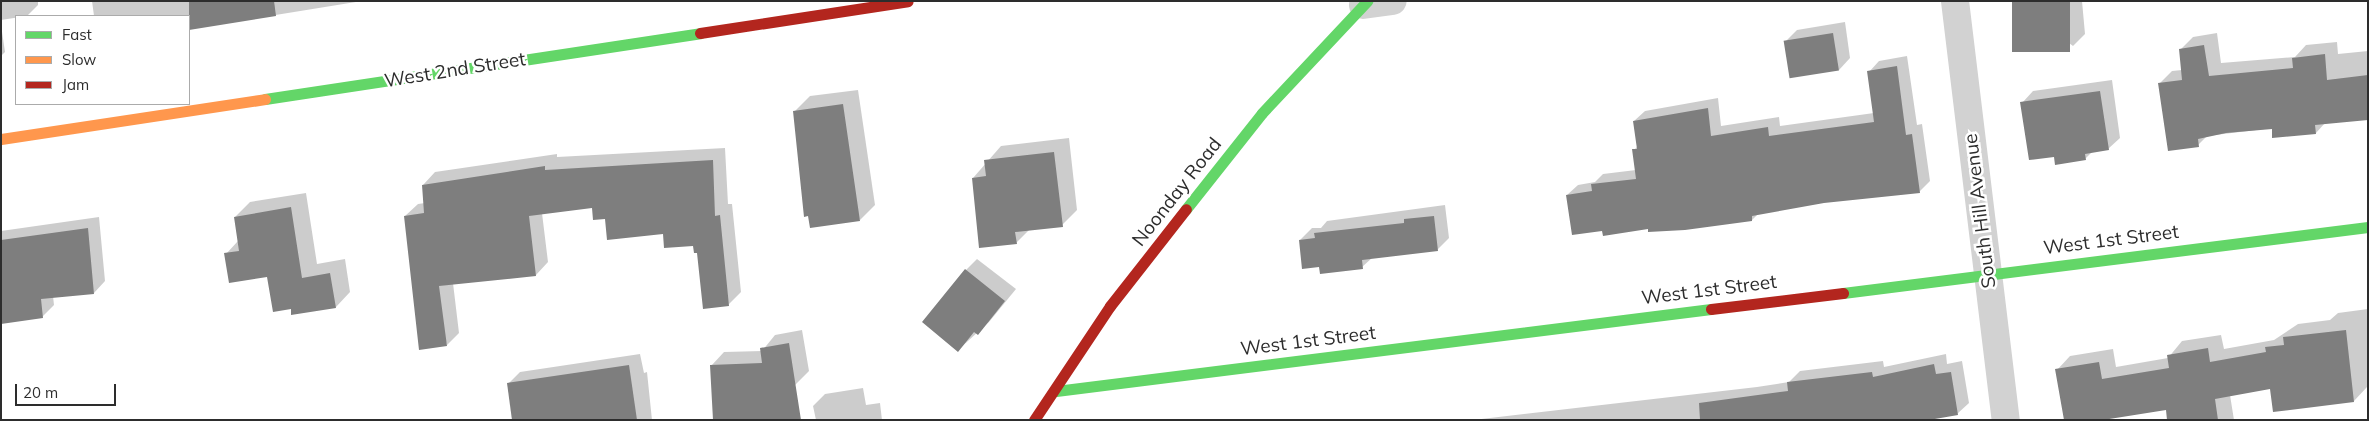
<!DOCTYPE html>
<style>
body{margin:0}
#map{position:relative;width:2369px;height:421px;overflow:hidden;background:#fff;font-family:Mulish,sans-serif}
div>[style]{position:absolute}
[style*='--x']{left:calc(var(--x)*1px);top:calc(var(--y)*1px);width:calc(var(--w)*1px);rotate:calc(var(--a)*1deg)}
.shadow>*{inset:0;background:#0003}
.building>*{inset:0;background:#7e7e7e;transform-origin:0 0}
.street>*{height:28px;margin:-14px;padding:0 14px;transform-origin:14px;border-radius:14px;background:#d2d2d2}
.fast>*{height:11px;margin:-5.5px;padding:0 5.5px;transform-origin:5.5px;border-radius:5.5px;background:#63d668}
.slow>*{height:11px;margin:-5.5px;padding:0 5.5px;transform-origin:5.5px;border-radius:5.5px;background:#ff974d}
.jam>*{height:11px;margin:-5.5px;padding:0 5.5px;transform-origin:5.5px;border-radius:5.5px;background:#b3261e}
span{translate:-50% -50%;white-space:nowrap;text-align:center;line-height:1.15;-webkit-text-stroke:5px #fff;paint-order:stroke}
.street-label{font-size:19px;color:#2d2d2d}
.frame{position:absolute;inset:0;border:2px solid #2d2d2d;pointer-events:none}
.legend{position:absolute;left:15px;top:15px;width:175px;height:90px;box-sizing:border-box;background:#fff;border:1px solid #ababab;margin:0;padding:6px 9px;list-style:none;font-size:15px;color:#2d2d2d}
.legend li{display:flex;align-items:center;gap:10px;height:25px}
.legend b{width:25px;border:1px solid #ababab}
.scale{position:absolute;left:15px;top:384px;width:101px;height:22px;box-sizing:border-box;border:2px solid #2d2d2d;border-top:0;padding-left:6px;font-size:15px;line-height:18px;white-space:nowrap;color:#2d2d2d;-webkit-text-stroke:4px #fff;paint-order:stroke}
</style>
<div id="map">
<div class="shadow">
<i style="clip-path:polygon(1px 1px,38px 1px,38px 5px,27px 16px,1px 20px)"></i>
<i style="clip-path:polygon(92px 1px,362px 1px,189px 29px,189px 16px,94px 16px)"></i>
<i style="clip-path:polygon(2013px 1px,2082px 1px,2085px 34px,2073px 46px)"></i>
<i style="clip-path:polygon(1845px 22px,1850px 58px,1839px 70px,1785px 42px,1797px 30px)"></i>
<i style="clip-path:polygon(1px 25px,5px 52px,1px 56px)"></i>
<i style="clip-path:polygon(2217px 33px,2221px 63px,2295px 57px,2306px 45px,2337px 42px,2338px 54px,2368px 51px,2368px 119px,2325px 123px,2316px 133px,2273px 128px,2207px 136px,2198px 145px,2159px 84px,2172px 71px,2182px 70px,2180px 50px,2193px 37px)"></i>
<i style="clip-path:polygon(1907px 56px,1917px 125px,1922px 124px,1930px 181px,1919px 192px,1824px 202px,1759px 213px,1752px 220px,1603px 229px,1567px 195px,1578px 185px,1595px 182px,1603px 174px,1636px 170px,1634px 150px,1638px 146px,1634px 121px,1645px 111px,1718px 98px,1721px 126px,1779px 117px,1780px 126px,1874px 113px,1869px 72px,1879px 61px)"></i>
<i style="clip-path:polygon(2112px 80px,2120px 138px,2108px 149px,2093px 151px,2085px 159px,2055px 155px,2022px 103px,2033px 91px)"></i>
<i style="clip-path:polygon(858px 90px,875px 205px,860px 220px,795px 111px,810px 96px)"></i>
<i style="clip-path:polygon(1069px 138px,1077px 210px,1062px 225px,1030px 229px,1016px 243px,973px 178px,1001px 146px)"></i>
<i style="clip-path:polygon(725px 148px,728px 204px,732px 204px,741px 292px,728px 305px,694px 245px,664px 233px,606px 218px,593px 207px,542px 213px,548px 262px,536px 275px,453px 283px,459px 333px,447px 345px,405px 216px,418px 204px,425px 203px,423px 185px,435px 172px,557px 154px,557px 157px)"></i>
<i style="clip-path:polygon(306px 193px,317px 264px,345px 259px,350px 292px,336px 307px,292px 308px,268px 276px,226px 254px,238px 241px,235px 217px,250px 202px)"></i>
<i style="clip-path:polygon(1445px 205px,1449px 238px,1437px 250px,1372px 258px,1362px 267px,1320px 266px,1300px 240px,1312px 228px,1321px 228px,1327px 221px)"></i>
<i style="clip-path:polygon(99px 217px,105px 281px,94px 293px,53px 296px,54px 305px,42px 317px,1px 323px,1px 231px)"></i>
<i style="clip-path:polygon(977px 259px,1016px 289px,989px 322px,958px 350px,966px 270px)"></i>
<i style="clip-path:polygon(2368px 309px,2367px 387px,2354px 401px,2272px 388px,2230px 395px,2234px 420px,2168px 420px,2167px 409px,2057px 370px,2070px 356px,2113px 349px,2116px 367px,2168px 358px,2182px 341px,2221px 335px,2224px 349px,2274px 340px,2298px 324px,2330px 320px,2338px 313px)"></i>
<i style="clip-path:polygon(802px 330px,809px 371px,795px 385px,711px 366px,724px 352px,762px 351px,775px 335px)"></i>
<i style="clip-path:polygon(640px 354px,644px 373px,647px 372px,652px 420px,513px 420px,508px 384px,520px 372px)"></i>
<i style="clip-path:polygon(1946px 354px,1947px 364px,1962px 361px,1969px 403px,1957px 414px,1909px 420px,1473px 420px,1757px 387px,1789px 382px,1800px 371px,1883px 361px,1884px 367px)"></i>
<i style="clip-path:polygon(863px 388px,866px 405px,880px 403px,882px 420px,816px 420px,813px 406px,825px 394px)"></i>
</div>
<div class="building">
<i style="clip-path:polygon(189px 1px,274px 1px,276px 16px,189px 30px)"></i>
<i style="left:2012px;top:1px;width:58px;height:51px"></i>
<i style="left:1833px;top:33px;width:38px;height:50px;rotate:81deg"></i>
<i style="clip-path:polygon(2204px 45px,2209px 76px,2293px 68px,2292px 58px,2325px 54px,2327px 80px,2368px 75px,2368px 120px,2315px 125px,2316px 134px,2272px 138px,2272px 129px,2226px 133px,2198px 139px,2199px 147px,2168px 151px,2158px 83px,2182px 80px,2179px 49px)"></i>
<i style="clip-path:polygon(1897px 66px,1906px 135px,1912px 134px,1920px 193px,1824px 203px,1752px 216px,1752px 221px,1685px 230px,1648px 232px,1648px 229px,1603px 236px,1602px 231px,1572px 235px,1566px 195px,1592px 191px,1591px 184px,1636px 179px,1632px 149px,1637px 149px,1633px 121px,1708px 108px,1711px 136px,1768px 127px,1769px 136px,1874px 122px,1867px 71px)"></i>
<i style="clip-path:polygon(2100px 91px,2109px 150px,2085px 154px,2086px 160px,2055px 165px,2054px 157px,2029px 160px,2020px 102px)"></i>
<i style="clip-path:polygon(843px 104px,860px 221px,810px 228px,808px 216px,804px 217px,793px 111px)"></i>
<i style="clip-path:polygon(1054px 152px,1063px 227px,1015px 232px,1017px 244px,979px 248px,972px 178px,986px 176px,984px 160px)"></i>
<i style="clip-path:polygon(713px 160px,715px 216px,720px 215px,729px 306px,703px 309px,697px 253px,694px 253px,693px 246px,664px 248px,663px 234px,607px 240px,605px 219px,593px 220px,592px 208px,529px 216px,536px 276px,439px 286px,447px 346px,419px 350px,404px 216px,424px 213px,422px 185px,545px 166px,545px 170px)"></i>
<i style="clip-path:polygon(291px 207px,302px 278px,330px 273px,336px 308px,291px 315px,291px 309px,273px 312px,267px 277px,229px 283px,224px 253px,239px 251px,234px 217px)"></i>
<i style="clip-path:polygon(1434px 216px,1438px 251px,1362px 260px,1363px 269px,1320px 274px,1319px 267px,1302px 269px,1299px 240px,1315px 238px,1314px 233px,1404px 223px,1404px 219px)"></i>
<i style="clip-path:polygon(88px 228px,94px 294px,41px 299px,43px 318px,1px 324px,1px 240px)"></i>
<i style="clip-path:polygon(965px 269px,1005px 301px,978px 335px,974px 332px,958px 352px,922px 322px)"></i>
<i style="clip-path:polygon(2346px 330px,2354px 402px,2273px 412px,2270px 389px,2215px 399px,2218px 420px,2167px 420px,2166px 410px,2103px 420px,2064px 420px,2055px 369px,2099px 362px,2102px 379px,2169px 368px,2167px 355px,2208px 348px,2210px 362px,2266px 352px,2265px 347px,2284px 345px,2283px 337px)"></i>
<i style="clip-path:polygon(789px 343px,801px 420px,713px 420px,710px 365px,762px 363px,760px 348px)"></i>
<i style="clip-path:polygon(1934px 364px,1936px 374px,1951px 372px,1958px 415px,1929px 420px,1700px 420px,1699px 403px,1788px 391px,1787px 382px,1872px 372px,1873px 377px)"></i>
<i style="clip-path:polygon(629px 365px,637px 420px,512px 420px,507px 383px)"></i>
</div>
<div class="street">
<i style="--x:1955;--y:1;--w:422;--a:83.1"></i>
<i style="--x:1363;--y:5;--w:30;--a:-8"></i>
</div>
<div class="fast">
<i style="--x:265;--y:99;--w:440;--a:-8.6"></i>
<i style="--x:1186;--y:209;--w:122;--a:-51.6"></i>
<i style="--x:1262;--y:113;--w:154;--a:-46.8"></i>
<i style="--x:1843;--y:293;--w:529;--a:-7.17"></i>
<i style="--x:1056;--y:391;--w:660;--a:-7.14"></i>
</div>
<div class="slow">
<i style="--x:1;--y:139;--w:267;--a:-8.6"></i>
</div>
<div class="jam">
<i style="--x:700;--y:33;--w:210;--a:-8.7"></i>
<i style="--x:1711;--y:309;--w:133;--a:-6.9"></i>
<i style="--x:1034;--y:420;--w:137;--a:-56.3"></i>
<i style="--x:1110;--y:306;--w:123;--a:-51.9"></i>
</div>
<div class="street-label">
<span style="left:455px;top:70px;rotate:-9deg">West 2nd Street</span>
<span style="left:1177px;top:192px;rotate:-52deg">Noonday Road</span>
<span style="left:1980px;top:211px;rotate:-97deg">South Hill Avenue</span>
<span style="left:2111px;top:240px;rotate:-7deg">West 1st Street</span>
<span style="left:1709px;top:290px;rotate:-7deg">West 1st Street</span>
<span style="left:1308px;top:341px;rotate:-7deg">West 1st Street</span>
</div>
<div class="frame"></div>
<ul class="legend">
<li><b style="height:6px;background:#63d668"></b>Fast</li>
<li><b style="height:6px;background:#ff974d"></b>Slow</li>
<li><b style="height:6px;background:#b3261e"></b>Jam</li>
</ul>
<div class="scale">20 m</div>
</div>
